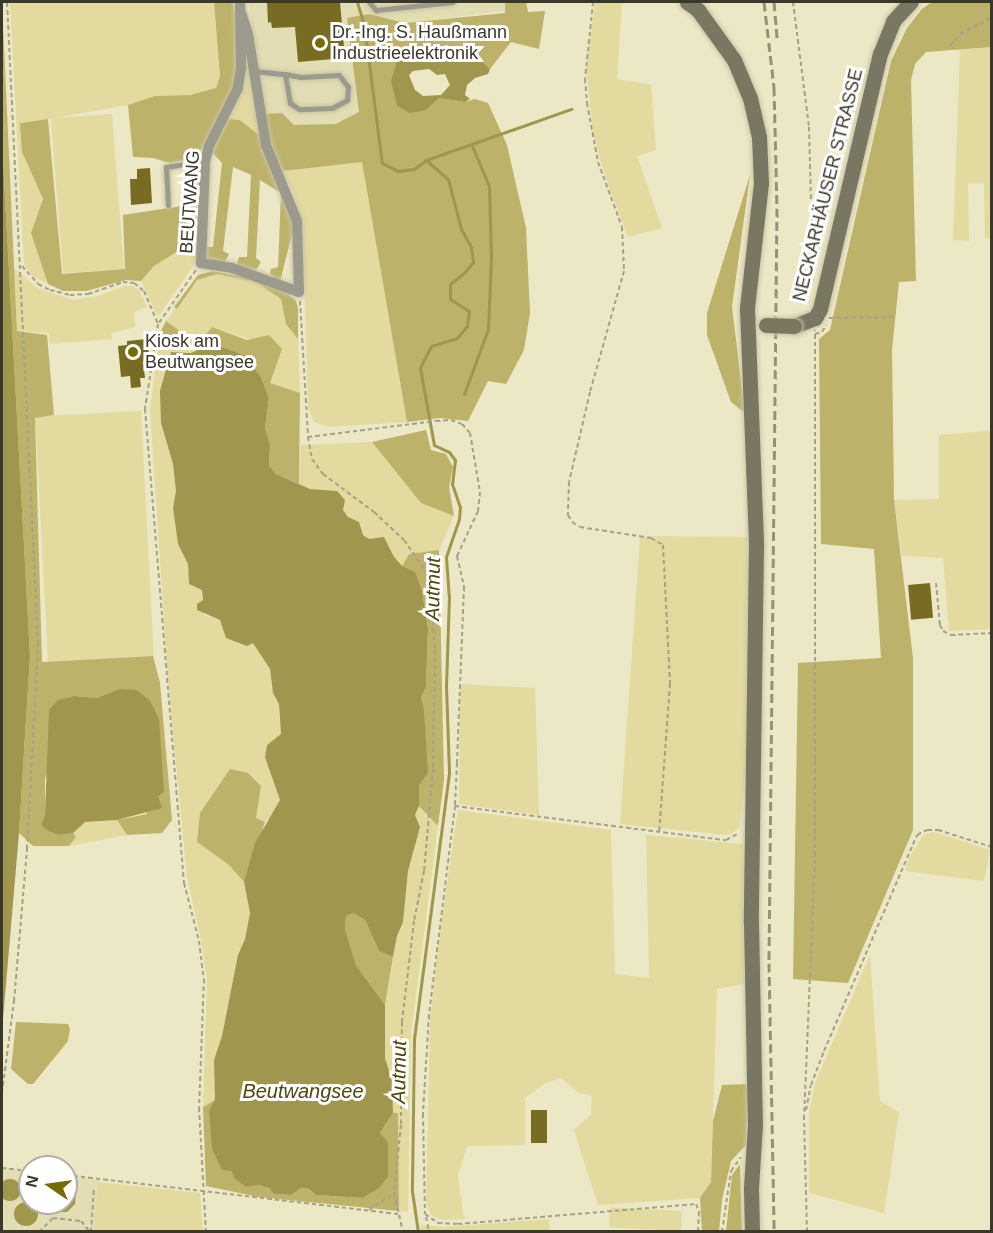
<!DOCTYPE html>
<meta charset="utf-8">
<style>
body{margin:0}
#map{position:relative;width:993px;height:1233px;overflow:hidden;background:#ece7c5;font-family:Helvetica,sans-serif}
div>[style]{position:absolute}
[style*='--x']{left:calc(var(--x)*1px);top:calc(var(--y)*1px);width:calc(var(--w)*1px);rotate:calc(var(--a)*1deg)}
.built>*{inset:0;background:#e3ddb3}
.green>*{inset:0;background:#e3da9f;transform-origin:0 0}
.forest>*{inset:0;background:#bdb269}
.water>*{inset:0;background:#a1964e}
.round{border-radius:50%}
.stream>*{height:3px;margin:-1.5px;padding:0 1.5px;transform-origin:1.5px;border-radius:1.5px;background:#a1964e}
.building>*{inset:0;background:#776c21;transform-origin:0 0}
.path>*{height:2px;margin-top:-1px;transform-origin:0;background:repeating-linear-gradient(90deg,#a5a187 0 4.5px,transparent 0 7.5px)}
.roads{filter:drop-shadow(0 0 2px #c8c4a6) drop-shadow(0 0 2px #c8c4a6)}
.lane>*{height:5px;margin:-2.5px;padding:0 2.5px;transform-origin:2.5px;border-radius:2.5px;background:#9c9a8c}
.street>*{height:10px;margin:-5px;padding:0 5px;transform-origin:5px;border-radius:5px;background:#9c9a8c}
.secondary>*{height:15px;margin:-7.5px;padding:0 7.5px;transform-origin:7.5px;border-radius:7.5px;background:#797661}
.rail>*{height:3px;margin-top:-1.5px;transform-origin:0;background:repeating-linear-gradient(90deg,#959279 0 9px,transparent 0 13.5px)}
.bridges{filter:drop-shadow(0 0 2px #c8c4a6) drop-shadow(0 0 2px #c8c4a6)}
.secondary-bridge>*{height:15px;margin:-7.5px;padding:0 7.5px;transform-origin:7.5px;border-radius:7.5px;background:#797661}
.dots>*{width:16px;height:16px;translate:-50% -50%;box-sizing:border-box;border:3px solid #fff;border-radius:50%}
span{translate:-50% -50%;white-space:nowrap;text-align:center;line-height:1.15;-webkit-text-stroke:6px #fff;paint-order:stroke}
.poi-label{font-size:18px;color:#3a382a}
.left{translate:0 -50%;text-align:left}
.street-label{font-size:18px;color:#3a382a}
.water-label{font-size:20px;color:#50470e;font-style:italic}
.frame{position:absolute;inset:0;border:3px solid #3a382a;pointer-events:none}
.north{position:absolute;left:18px;top:1155px;width:60px;height:60px;box-sizing:border-box;background:#fff;border:2px solid #b0afaa;border-radius:50%;rotate:283deg;font-size:16px;font-weight:700;line-height:24px;text-align:center;color:#3a382a}
.north::after{content:'';display:block;margin:auto;width:21px;height:27px;background:#776a01;clip-path:polygon(50% 0,100% 100%,50% 72%,0 100%)}
</style>
<div id="map">
<div class="built">
<i style="clip-path:polygon(249px 2px,522px 2px,523px 9px,351px 29px,363px 111px,338px 126px,266px 126px)"></i>
<i style="clip-path:polygon(2px 1168px,30px 1171px,30px 1203px,66px 1203px,66px 1176px,100px 1180px,96px 1231px,2px 1232px)"></i>
</div>
<div class="green">
<i style="clip-path:polygon(10px 2px,214px 2px,220px 76px,216px 88px,190px 95px,155px 96px,128px 105px,54px 118px,112px 114px,124px 269px,63px 273px,51px 119px,21px 122px,22px 152px,43px 200px,31px 233px,48px 284px,32px 276px,24px 264px)"></i>
<i style="clip-path:polygon(595px 2px,622px 2px,617px 79px,651px 85px,656px 150px,637px 156px,662px 228px,628px 237px,605px 177px,593px 134px,586px 67px)"></i>
<i style="clip-path:polygon(245px 36px,259px 135px,240px 120px,228px 119px)"></i>
<i style="clip-path:polygon(991px 47px,991px 238px,985px 239px,984px 183px,968px 184px,969px 241px,953px 240px,960px 50px)"></i>
<i style="clip-path:polygon(362px 161px,407px 422px,329px 427px,314px 422px,308px 408px,303px 225px,294px 194px,283px 171px)"></i>
<i style="clip-path:polygon(195px 168px,191px 231px,197px 236px,196px 261px,158px 317px,141px 281px,154px 266px,191px 243px,182px 206px,181px 170px)"></i>
<i style="clip-path:polygon(14px 268px,37px 288px,74px 300px,98px 296px,125px 286px,133px 286px,140px 291px,147px 307px,134px 312px,135px 327px,111px 333px,112px 339px,50px 344px,49px 333px,17px 331px)"></i>
<i style="clip-path:polygon(217px 274px,256px 282px,281px 299px,286px 323px,298px 339px,300px 393px,270px 383px,282px 349px,212px 327px,206px 334px,205px 347px,191px 353px,180px 351px,161px 423px,173px 464px,176px 491px,173px 508px,178px 544px,189px 564px,188px 572px,202px 590px,204px 615px,220px 620px,224px 627px,253px 642px,270px 669px,273px 693px,279px 704px,281px 734px,275px 741px,274px 781px,280px 800px,275px 812px,265px 822px,256px 819px,197px 842px,229px 865px,244px 882px,250px 913px,245px 939px,238px 955px,222px 1036px,214px 1060px,215px 1100px,203px 1107px,207px 980px,201px 940px,187px 877px,168px 682px,150px 409px,160px 333px,179px 351px,187px 337px,166px 321px,197px 280px)"></i>
<i style="left:141px;top:411px;width:245px;height:106px;rotate:87deg"></i>
<i style="clip-path:polygon(991px 431px,991px 629px,949px 631px,943px 558px,902px 556px,894px 500px,939px 499px,939px 435px)"></i>
<i style="clip-path:polygon(372px 442px,421px 503px,454px 516px,439px 550px,409px 554px,402px 566px,394px 557px,384px 538px,369px 539px,363px 534px,343px 510px,337px 491px,310px 489px,299px 484px,301px 445px)"></i>
<i style="clip-path:polygon(661px 536px,750px 537px,746px 764px,740px 826px,733px 833px,726px 835px,620px 824px,640px 537px)"></i>
<i style="clip-path:polygon(460px 684px,535px 688px,539px 815px,459px 804px)"></i>
<i style="clip-path:polygon(419px 806px,438px 826px,411px 1033px,408px 1212px,399px 1211px,398px 1114px,393px 1113px,392px 1080px,385px 1058px,385px 1005px,397px 936px,403px 922px,408px 871px,420px 827px,415px 815px)"></i>
<i style="clip-path:polygon(458px 810px,611px 830px,615px 974px,649px 978px,646px 835px,743px 844px,744px 984px,717px 989px,711px 1182px,700px 1198px,598px 1205px,574px 1130px,591px 1115px,592px 1096px,579px 1093px,561px 1078px,545px 1083px,525px 1098px,525px 1145px,467px 1146px,458px 1176px,464px 1219px,442px 1220px,431px 1215px,426px 1203px,430px 1020px,442px 915px)"></i>
<i style="clip-path:polygon(117px 820px,127px 835px,69px 846px,76px 837px,73px 833px,77px 827px,85px 822px)"></i>
<i style="clip-path:polygon(934px 832px,990px 850px,984px 881px,905px 871px,909px 858px,923px 835px)"></i>
<i style="clip-path:polygon(870px 955px,880px 1101px,899px 1112px,884px 1213px,809px 1193px,809px 1113px,815px 1083px)"></i>
<i style="clip-path:polygon(98px 1182px,200px 1193px,203px 1231px,94px 1231px)"></i>
<i style="left:682px;top:1211px;width:20px;height:72px;rotate:93deg"></i>
<i style="clip-path:polygon(549px 1219px,550px 1231px,421px 1231px,420px 1225px,444px 1227px)"></i>
</div>
<div class="forest">
<i style="clip-path:polygon(2px 2px,17px 331px,47px 335px,54px 415px,35px 418px,42px 662px,153px 656px,160px 683px,172px 820px,162px 833px,127px 835px,117px 820px,147px 814px,119px 689px,97px 698px,75px 696px,45px 779px,45px 814px,41px 825px,60px 835px,73px 833px,76px 837px,69px 846px,33px 846px,19px 833px,30px 656px,2px 142px)"></i>
<i style="clip-path:polygon(214px 2px,233px 2px,238px 35px,237px 75px,229px 102px,206px 143px,194px 158px,170px 163px,153px 158px,133px 157px,128px 105px,155px 96px,190px 95px,216px 88px,220px 76px)"></i>
<i style="clip-path:polygon(505px 2px,526px 2px,528px 12px,545px 11px,539px 49px,511px 42px,490px 69px,474px 53px,454px 50px,450px 59px,433px 61px,413px 53px,391px 81px,426px 110px,439px 98px,465px 102px,475px 99px,488px 103px,507px 145px,526px 228px,530px 313px,524px 350px,506px 384px,488px 381px,468px 421px,440px 418px,407px 422px,362px 162px,283px 171px,270px 144px,263px 114px,282px 113px,294px 125px,336px 124px,359px 112px,347px 18px,369px 14px,405px 23px,505px 13px)"></i>
<i style="clip-path:polygon(932px 2px,991px 2px,992px 47px,926px 52px,915px 64px,911px 80px,916px 281px,899px 282px,892px 350px,894px 500px,913px 658px,913px 830px,848px 983px,793px 979px,798px 663px,881px 658px,874px 549px,821px 544px,819px 339px,830px 330px,891px 61px,907px 28px,922px 9px)"></i>
<i style="clip-path:polygon(48px 119px,62px 274px,125px 269px,123px 215px,182px 206px,191px 243px,154px 266px,141px 281px,126px 280px,86px 291px,63px 291px,48px 284px,31px 233px,43px 199px,22px 152px,20px 123px)"></i>
<i style="clip-path:polygon(228px 119px,240px 120px,259px 135px,295px 222px,280px 282px,270px 274px,271px 269px,278px 267px,281px 193px,260px 180px,256px 258px,261px 262px,256px 270px,240px 267px,237px 263px,239px 257px,247px 257px,251px 175px,233px 167px,223px 251px,229px 254px,225px 262px,211px 262px,206px 256px,206px 247px,213px 247px,222px 163px,211px 151px)"></i>
<i style="clip-path:polygon(750px 175px,732px 307px,745px 413px,731px 402px,707px 335px,707px 313px)"></i>
<i style="clip-path:polygon(213px 271px,253px 279px,288px 294px,296px 301px,298px 308px,298px 339px,286px 324px,281px 299px,256px 282px,217px 274px,197px 280px,177px 309px,174px 307px,198px 275px)"></i>
<i style="clip-path:polygon(166px 321px,188px 337px,180px 351px,160px 333px)"></i>
<i style="clip-path:polygon(212px 327px,247px 340px,269px 335px,282px 349px,270px 383px,300px 393px,299px 484px,276px 474px,269px 466px,270px 444px,265px 428px,269px 398px,261px 377px,245px 355px,222px 347px,205px 347px,206px 334px)"></i>
<i style="clip-path:polygon(426px 430px,431px 450px,446px 454px,453px 467px,449px 487px,454px 516px,421px 503px,372px 442px)"></i>
<i style="clip-path:polygon(439px 550px,444px 780px,438px 826px,419px 806px,419px 785px,427px 760px,421px 698px,426px 687px,428px 628px,422px 591px,402px 566px,409px 554px)"></i>
<i style="clip-path:polygon(230px 769px,248px 773px,261px 786px,256px 818px,265px 822px,244px 882px,229px 865px,197px 842px,200px 813px)"></i>
<i style="clip-path:polygon(353px 913px,365px 920px,379px 951px,393px 957px,385px 1005px,356px 965px,345px 929px,346px 916px)"></i>
<i style="clip-path:polygon(16px 1022px,68px 1024px,70px 1029px,68px 1041px,33px 1084px,28px 1084px,11px 1069px)"></i>
<i style="clip-path:polygon(748px 1084px,746px 1145px,731px 1161px,722px 1200px,719px 1231px,702px 1231px,700px 1198px,711px 1182px,713px 1121px,722px 1085px)"></i>
<i style="clip-path:polygon(215px 1100px,232px 1171px,246px 1186px,258px 1185px,269px 1188px,274px 1194px,291px 1195px,301px 1188px,307px 1189px,316px 1195px,363px 1198px,378px 1189px,387px 1158px,388px 1142px,380px 1133px,393px 1113px,398px 1113px,399px 1211px,258px 1197px,206px 1186px,203px 1107px)"></i>
<i style="clip-path:polygon(740px 1164px,742px 1231px,726px 1231px,732px 1175px)"></i>
</div>
<div class="water">
<i style="clip-path:polygon(evenodd,459px 46px,474px 53px,490px 69px,488px 74px,475px 78px,467px 85px,465px 95px,470px 99px,465px 102px,439px 98px,426px 110px,410px 113px,397px 106px,391px 81px,398px 58px,405px 52px,433px 61px,445px 61px,450px 59px,459px 46px,429px 69px,437px 75px,445px 74px,450px 85px,441px 95px,423px 96px,415px 90px,409px 75px,413px 71px,429px 69px)"></i>
<i style="clip-path:polygon(2px 142px,30px 656px,19px 833px,2px 1031px)"></i>
<i style="clip-path:polygon(205px 347px,222px 347px,245px 355px,261px 377px,269px 398px,265px 428px,270px 444px,269px 466px,276px 474px,310px 489px,337px 491px,345px 500px,343px 510px,348px 517px,359px 522px,363px 535px,369px 539px,384px 537px,394px 557px,402px 566px,415px 572px,422px 591px,428px 628px,426px 687px,421px 698px,424px 711px,428px 773px,419px 785px,419px 806px,415px 815px,420px 827px,408px 871px,403px 922px,397px 936px,393px 957px,379px 951px,365px 920px,353px 913px,346px 916px,345px 929px,356px 965px,385px 1005px,385px 1058px,392px 1080px,393px 1113px,380px 1133px,388px 1142px,388px 1177px,378px 1189px,363px 1198px,316px 1195px,308px 1189px,301px 1188px,291px 1195px,274px 1194px,269px 1188px,258px 1185px,246px 1187px,234px 1178px,232px 1171px,222px 1170px,212px 1149px,209px 1110px,215px 1100px,214px 1060px,222px 1036px,238px 955px,245px 939px,250px 913px,244px 882px,255px 843px,280px 800px,265px 757px,267px 745px,281px 734px,279px 704px,273px 693px,270px 669px,253px 643px,247px 646px,226px 638px,220px 620px,197px 610px,197px 604px,203px 600px,202px 590px,189px 584px,188px 564px,178px 544px,173px 508px,176px 491px,173px 464px,161px 423px,160px 391px,171px 352px,191px 353px)"></i>
<i style="clip-path:polygon(119px 689px,137px 690px,150px 701px,159px 719px,164px 792px,158px 796px,162px 808px,117px 820px,85px 822px,73px 833px,60px 835px,48px 831px,41px 825px,45px 814px,49px 710px,58px 700px,75px 696px,97px 698px)"></i>
<i class="round" style="left:-1px;top:1179px;width:22px;height:22px"></i>
<i style="clip-path:polygon(66px 1184px,76px 1193px,75px 1204px,67px 1212px,55px 1212px,48px 1203px,66px 1203px)"></i>
<i class="round" style="left:14px;top:1202px;width:24px;height:24px"></i>
</div>
<div class="stream">
<i style="--x:357;--y:2;--w:24;--a:73"></i>
<i style="--x:364;--y:25;--w:139;--a:82.6"></i>
<i style="--x:382;--y:163;--w:18;--a:27"></i>
<i style="--x:398;--y:171;--w:16;--a:-7"></i>
<i style="--x:414;--y:169;--w:15;--a:-37"></i>
<i style="--x:426;--y:160;--w:29;--a:41"></i>
<i style="--x:448;--y:179;--w:52;--a:75.4"></i>
<i style="--x:461;--y:229;--w:21;--a:61"></i>
<i style="--x:471;--y:247;--w:15;--a:82"></i>
<i style="--x:473;--y:262;--w:13;--a:129"></i>
<i style="--x:465;--y:272;--w:19;--a:141"></i>
<i style="--x:450;--y:284;--w:15;--a:90"></i>
<i style="--x:450;--y:299;--w:22;--a:32"></i>
<i style="--x:469;--y:311;--w:15;--a:98"></i>
<i style="--x:467;--y:326;--w:16;--a:130"></i>
<i style="--x:457;--y:338;--w:27;--a:163"></i>
<i style="--x:431;--y:346;--w:25;--a:117"></i>
<i style="--x:420;--y:368;--w:78;--a:79.7"></i>
<i style="--x:434;--y:445;--w:17;--a:25"></i>
<i style="--x:449;--y:452;--w:10;--a:53"></i>
<i style="--x:455;--y:460;--w:24;--a:97"></i>
<i style="--x:452;--y:484;--w:24;--a:71"></i>
<i style="--x:460;--y:507;--w:12;--a:95"></i>
<i style="--x:459;--y:519;--w:40;--a:108.9"></i>
<i style="--x:446;--y:557;--w:39;--a:86"></i>
<i style="--x:449;--y:596;--w:90;--a:91.9"></i>
<i style="--x:446;--y:686;--w:87;--a:88"></i>
<i style="--x:449;--y:773;--w:269;--a:97.5"></i>
<i style="--x:414;--y:1040;--w:151;--a:90.8"></i>
<i style="--x:412;--y:1191;--w:41;--a:81.7"></i>
<i style="--x:426;--y:160;--w:154;--a:-19.4"></i>
<i style="--x:464;--y:394;--w:69;--a:-69.7"></i>
<i style="--x:488;--y:329;--w:71;--a:-87.6"></i>
<i style="--x:491;--y:258;--w:72;--a:-91.6"></i>
<i style="--x:489;--y:186;--w:43;--a:-113"></i>
</div>
<div class="building">
<i style="clip-path:polygon(267px 2px,340px 2px,345px 58px,298px 62px,295px 27px,272px 28px,271px 22px,268px 23px)"></i>
<i style="clip-path:polygon(150px 168px,152px 203px,131px 205px,130px 179px,137px 179px,137px 169px)"></i>
<i style="clip-path:polygon(147px 339px,150px 361px,143px 361px,145px 378px,140px 378px,141px 387px,131px 388px,130px 376px,121px 377px,118px 346px,127px 345px,127px 341px)"></i>
<i style="left:930px;top:583px;width:35px;height:22px;rotate:85deg"></i>
<i style="left:531px;top:1110px;width:16px;height:33px"></i>
</div>
<div class="path">
<i style="--x:593;--y:2;--w:77;--a:95.9"></i>
<i style="--x:585;--y:79;--w:24;--a:85"></i>
<i style="--x:587;--y:103;--w:60;--a:79.4"></i>
<i style="--x:598;--y:162;--w:69;--a:69.7"></i>
<i style="--x:622;--y:227;--w:44;--a:87.4"></i>
<i style="--x:624;--y:271;--w:126;--a:105.7"></i>
<i style="--x:590;--y:392;--w:92;--a:103.1"></i>
<i style="--x:569;--y:482;--w:33;--a:92"></i>
<i style="--x:568;--y:515;--w:8;--a:60"></i>
<i style="--x:572;--y:522;--w:9;--a:32"></i>
<i style="--x:580;--y:527;--w:72;--a:8.8"></i>
<i style="--x:651;--y:538;--w:14;--a:30"></i>
<i style="--x:663;--y:545;--w:139;--a:87.1"></i>
<i style="--x:670;--y:684;--w:149;--a:94.2"></i>
<i style="--x:793;--y:2;--w:126;--a:82.7"></i>
<i style="--x:809;--y:127;--w:156;--a:88.5"></i>
<i style="--x:950;--y:46;--w:16;--a:-50"></i>
<i style="--x:960;--y:34;--w:36;--a:-27"></i>
<i style="--x:22;--y:266;--w:24;--a:48"></i>
<i style="--x:38;--y:284;--w:13;--a:27"></i>
<i style="--x:50;--y:290;--w:21;--a:14"></i>
<i style="--x:70;--y:295;--w:18;--a:-3"></i>
<i style="--x:88;--y:294;--w:37;--a:-19"></i>
<i style="--x:123;--y:282;--w:11;--a:5"></i>
<i style="--x:134;--y:283;--w:13;--a:39"></i>
<i style="--x:144;--y:291;--w:36;--a:67"></i>
<i style="--x:196;--y:270;--w:66;--a:125.1"></i>
<i style="--x:158;--y:324;--w:86;--a:98.7"></i>
<i style="--x:145;--y:409;--w:476;--a:85.3"></i>
<i style="--x:184;--y:883;--w:60;--a:75.5"></i>
<i style="--x:199;--y:941;--w:38;--a:83"></i>
<i style="--x:204;--y:979;--w:129;--a:92.2"></i>
<i style="--x:199;--y:1108;--w:124;--a:86.8"></i>
<i style="--x:300;--y:301;--w:136;--a:86.6"></i>
<i style="--x:308;--y:437;--w:129;--a:-7.1"></i>
<i style="--x:436;--y:421;--w:15;--a:-4"></i>
<i style="--x:451;--y:420;--w:12;--a:20"></i>
<i style="--x:462;--y:424;--w:12;--a:48"></i>
<i style="--x:470;--y:433;--w:60;--a:80.4"></i>
<i style="--x:480;--y:492;--w:19;--a:96"></i>
<i style="--x:478;--y:511;--w:50;--a:115"></i>
<i style="--x:457;--y:556;--w:32;--a:77"></i>
<i style="--x:464;--y:587;--w:176;--a:92.3"></i>
<i style="--x:457;--y:763;--w:43;--a:92.7"></i>
<i style="--x:455;--y:806;--w:211;--a:97.1"></i>
<i style="--x:429;--y:1015;--w:99;--a:93.5"></i>
<i style="--x:423;--y:1114;--w:100;--a:88.9"></i>
<i style="--x:425;--y:1214;--w:16;--a:35"></i>
<i style="--x:438;--y:1223;--w:20;--a:3"></i>
<i style="--x:458;--y:1224;--w:239;--a:-4.8"></i>
<i style="--x:696;--y:1204;--w:9;--a:69"></i>
<i style="--x:699;--y:1212;--w:20;--a:93"></i>
<i style="--x:829;--y:318;--w:65;--a:-0.9"></i>
<i style="--x:815;--y:334;--w:7;--a:-16"></i>
<i style="--x:822;--y:332;--w:8;--a:-60"></i>
<i style="--x:308;--y:437;--w:22;--a:80"></i>
<i style="--x:312;--y:459;--w:19;--a:54"></i>
<i style="--x:323;--y:474;--w:64;--a:36.7"></i>
<i style="--x:374;--y:512;--w:41;--a:43"></i>
<i style="--x:404;--y:540;--w:44;--a:55.2"></i>
<i style="--x:429;--y:576;--w:74;--a:85.4"></i>
<i style="--x:435;--y:650;--w:119;--a:91"></i>
<i style="--x:433;--y:769;--w:102;--a:95"></i>
<i style="--x:424;--y:871;--w:51;--a:101.3"></i>
<i style="--x:414;--y:921;--w:102;--a:96.8"></i>
<i style="--x:402;--y:1022;--w:103;--a:90.6"></i>
<i style="--x:401;--y:1125;--w:68;--a:95.9"></i>
<i style="--x:394;--y:1193;--w:40;--a:77"></i>
<i style="--x:936;--y:583;--w:42;--a:84.6"></i>
<i style="--x:940;--y:625;--w:7;--a:63"></i>
<i style="--x:943;--y:631;--w:9;--a:27"></i>
<i style="--x:951;--y:635;--w:41;--a:-2.8"></i>
<i style="--x:455;--y:806;--w:273;--a:7.2"></i>
<i style="--x:726;--y:840;--w:15;--a:-28"></i>
<i style="--x:2;--y:1093;--w:93;--a:-82.6"></i>
<i style="--x:14;--y:1001;--w:153;--a:-85.1"></i>
<i style="--x:27;--y:849;--w:205;--a:-86.9"></i>
<i style="--x:38;--y:644;--w:643;--a:-92.76"></i>
<i style="--x:806;--y:1110;--w:25;--a:-79"></i>
<i style="--x:811;--y:1085;--w:36;--a:-69"></i>
<i style="--x:824;--y:1051;--w:235;--a:-66.7"></i>
<i style="--x:917;--y:835;--w:11;--a:-27"></i>
<i style="--x:927;--y:830;--w:11;--a:0"></i>
<i style="--x:938;--y:830;--w:57;--a:17.5"></i>
<i style="--x:2;--y:1168;--w:28;--a:6"></i>
<i style="--x:66;--y:1175;--w:336;--a:6.7"></i>
<i style="--x:369;--y:1210;--w:30;--a:-34"></i>
<i style="--x:426;--y:1217;--w:15;--a:79"></i>
<i style="--x:39;--y:1232;--w:20;--a:-45"></i>
<i style="--x:53;--y:1218;--w:28;--a:6"></i>
<i style="--x:81;--y:1221;--w:14;--a:51"></i>
<i style="--x:91;--y:1232;--w:45;--a:-86.2"></i>
<i style="--x:722;--y:1232;--w:62;--a:-81.6"></i>
<i style="--x:731;--y:1171;--w:17;--a:-54"></i>
<i style="--x:807;--y:1232;--w:113;--a:-91.5"></i>
<i style="--x:804;--y:1119;--w:263;--a:-87.6"></i>
<i style="--x:815;--y:856;--w:526;--a:-90"></i>
</div>
<div class="roads">
<div class="lane">
<i style="--x:369;--y:2;--w:11;--a:49"></i>
<i style="--x:376;--y:10;--w:77;--a:-5.9"></i>
<i style="--x:254;--y:71;--w:31;--a:6"></i>
<i style="--x:285;--y:74;--w:16;--a:11"></i>
<i style="--x:301;--y:77;--w:38;--a:-3"></i>
<i style="--x:339;--y:75;--w:15;--a:53"></i>
<i style="--x:348;--y:87;--w:13;--a:94"></i>
<i style="--x:347;--y:100;--w:17;--a:152"></i>
<i style="--x:332;--y:108;--w:33;--a:178"></i>
<i style="--x:299;--y:109;--w:11;--a:-146"></i>
<i style="--x:290;--y:103;--w:29;--a:-100"></i>
<i style="--x:168;--y:205;--w:38;--a:-93"></i>
<i style="--x:166;--y:167;--w:39;--a:-9"></i>
</div>
<div class="street">
<i style="--x:240;--y:2;--w:66;--a:89.1"></i>
<i style="--x:241;--y:68;--w:20;--a:99"></i>
<i style="--x:238;--y:88;--w:65;--a:116.6"></i>
<i style="--x:209;--y:146;--w:16;--a:105"></i>
<i style="--x:205;--y:161;--w:102;--a:92.2"></i>
<i style="--x:201;--y:263;--w:31;--a:9"></i>
<i style="--x:232;--y:268;--w:71;--a:19.7"></i>
<i style="--x:299;--y:292;--w:71;--a:-91.6"></i>
<i style="--x:297;--y:221;--w:82;--a:-112.2"></i>
<i style="--x:266;--y:145;--w:112;--a:-99.2"></i>
<i style="--x:248;--y:34;--w:22;--a:-108"></i>
</div>
<div class="secondary">
<i style="--x:687;--y:2;--w:14;--a:36"></i>
<i style="--x:698;--y:10;--w:62;--a:54.2"></i>
<i style="--x:734;--y:60;--w:41;--a:67.2"></i>
<i style="--x:750;--y:98;--w:40;--a:77"></i>
<i style="--x:759;--y:137;--w:46;--a:87.5"></i>
<i style="--x:761;--y:183;--w:126;--a:96.4"></i>
<i style="--x:747;--y:308;--w:238;--a:87.8"></i>
<i style="--x:756;--y:546;--w:376;--a:90.8"></i>
<i style="--x:751;--y:922;--w:202;--a:88.9"></i>
<i style="--x:755;--y:1124;--w:64;--a:93.6"></i>
<i style="--x:751;--y:1188;--w:44;--a:88.7"></i>
<i style="--x:794;--y:326;--w:22;--a:-21"></i>
<i style="--x:815;--y:318;--w:10;--a:-61"></i>
<i style="--x:820;--y:309;--w:262;--a:-76.8"></i>
<i style="--x:880;--y:54;--w:35;--a:-68"></i>
<i style="--x:893;--y:21;--w:26;--a:-47"></i>
</div>
</div>
<div class="rail">
<i style="--x:764;--y:2;--w:86;--a:83.3"></i>
<i style="--x:774;--y:87;--w:121;--a:88.6"></i>
<i style="--x:777;--y:208;--w:755;--a:90.61"></i>
<i style="--x:769;--y:963;--w:269;--a:88.9"></i>
<i style="--x:774;--y:2;--w:36;--a:85"></i>
</div>
<div class="bridges">
<div class="secondary-bridge">
<i style="--x:766;--y:325;--w:28;--a:2"></i>
</div>
</div>
<div class="dots">
<i style="left:320px;top:43px;background:#776a01"></i>
<i style="left:133px;top:352px;background:#776a01"></i>
</div>
<div class="poi-label">
<span class="left" style="left:332px;top:43px">Dr.-Ing. S. Haußmann<br>Industrieelektronik</span>
<span class="left" style="left:145px;top:352px">Kiosk am<br>Beutwangsee</span>
</div>
<div class="street-label">
<span style="left:828px;top:185px;rotate:-76deg">NECKARHÄUSER STRASSE</span>
<span style="left:190px;top:202px;rotate:-86deg">BEUTWANG</span>
</div>
<div class="water-label">
<span style="left:433px;top:589px;rotate:-89deg">Autmut</span>
<span style="left:399px;top:1072px;rotate:-89deg">Autmut</span>
<span style="left:303px;top:1091px">Beutwangsee</span>
</div>
<div class="frame"></div>
<div class="north">N</div>
</div>
